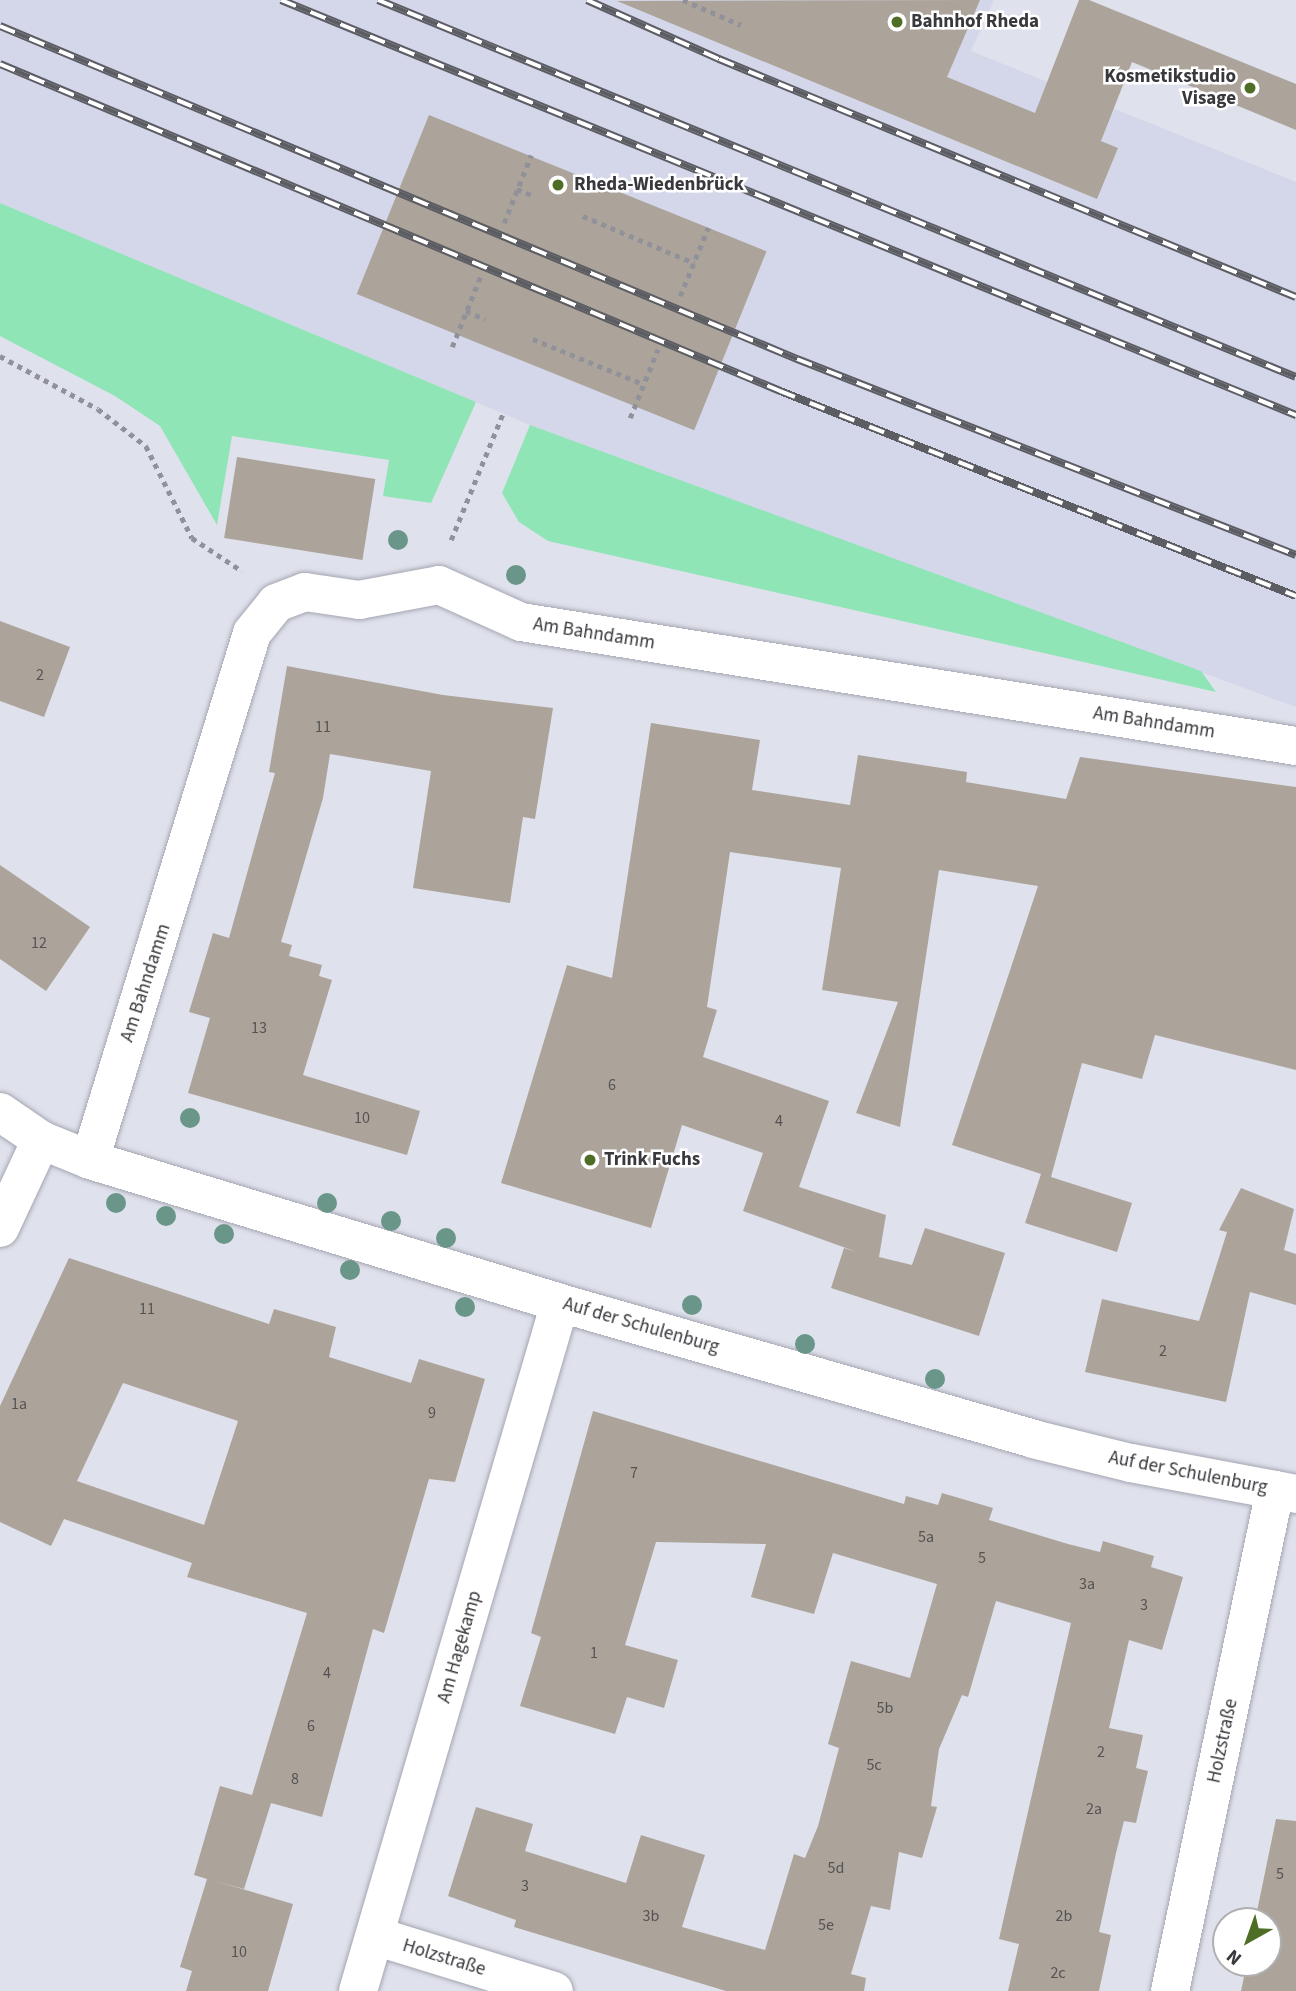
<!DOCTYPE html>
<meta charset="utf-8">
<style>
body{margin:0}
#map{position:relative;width:1296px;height:1991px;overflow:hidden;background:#dfe1ec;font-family:"Source Sans 3",sans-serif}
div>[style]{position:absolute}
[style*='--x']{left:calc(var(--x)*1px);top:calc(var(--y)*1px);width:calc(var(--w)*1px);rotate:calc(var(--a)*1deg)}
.built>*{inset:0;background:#d4d7ea}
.green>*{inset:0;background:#90e5b7}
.building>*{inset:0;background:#aca49b;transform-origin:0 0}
.path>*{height:4.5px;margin-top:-2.25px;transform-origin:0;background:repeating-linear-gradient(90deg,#909199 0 5px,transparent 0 10px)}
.roads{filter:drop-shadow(0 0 2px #a4a6b1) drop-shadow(0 0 2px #a4a6b1)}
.minor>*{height:38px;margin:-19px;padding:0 19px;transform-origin:19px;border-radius:19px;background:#fff}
.rail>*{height:8px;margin-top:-4px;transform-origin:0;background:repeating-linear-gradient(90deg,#fff 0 16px,#5c5d63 0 32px);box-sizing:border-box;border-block:2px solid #5c5d63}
.trees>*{width:20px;height:20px;margin:-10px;border-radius:50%;background:#6a9689}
.dots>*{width:19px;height:19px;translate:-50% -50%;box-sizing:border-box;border:4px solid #fff;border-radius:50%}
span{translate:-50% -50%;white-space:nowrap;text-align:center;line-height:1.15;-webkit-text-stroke:5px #fff;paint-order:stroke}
.number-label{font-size:16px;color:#555354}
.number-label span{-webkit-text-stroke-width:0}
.poi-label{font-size:19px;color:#38383d;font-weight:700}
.left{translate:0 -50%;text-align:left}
.right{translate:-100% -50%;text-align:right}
.street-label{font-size:19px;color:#38383d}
.north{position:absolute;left:1212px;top:1907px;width:70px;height:70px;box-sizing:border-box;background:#fff;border:2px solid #afafb1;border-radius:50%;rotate:220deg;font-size:19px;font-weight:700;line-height:28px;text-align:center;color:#38383d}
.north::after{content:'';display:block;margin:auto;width:24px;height:32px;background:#4e6e25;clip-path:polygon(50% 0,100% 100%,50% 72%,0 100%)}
</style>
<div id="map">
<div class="built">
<i style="clip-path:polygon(0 0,994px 0,971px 51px,1296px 182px,1296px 707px,530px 425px,0 203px)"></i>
</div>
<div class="green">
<i style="clip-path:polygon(0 203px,476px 402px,431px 503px,383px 496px,389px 460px,232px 436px,217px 525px,160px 426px,115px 396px,0 336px)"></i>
<i style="clip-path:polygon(530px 425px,1201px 671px,1216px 692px,548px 541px,519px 522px,502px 493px)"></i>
</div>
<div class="building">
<i style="clip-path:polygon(980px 0,947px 77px,1035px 113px,1079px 0,1089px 0,1296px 84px,1296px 130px,1132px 62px,1101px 141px,1118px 148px,1097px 199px,617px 1px)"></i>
<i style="left:429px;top:115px;width:364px;height:193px;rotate:22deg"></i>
<i style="left:237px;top:457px;width:140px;height:82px;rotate:9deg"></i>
<i style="clip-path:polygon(0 621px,70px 647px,44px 717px,0 701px)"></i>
<i style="clip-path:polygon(287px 666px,443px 695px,553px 708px,535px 819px,523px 817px,510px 903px,413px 888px,431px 771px,330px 754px,323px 798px,281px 942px,292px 945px,289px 956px,322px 965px,319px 976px,332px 980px,303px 1075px,420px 1111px,407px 1155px,188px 1093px,210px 1018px,189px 1012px,213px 933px,229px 938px,275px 773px,269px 772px)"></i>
<i style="clip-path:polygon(651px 723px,760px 740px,752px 790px,850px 805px,858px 755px,967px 772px,966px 782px,1066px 799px,1080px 757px,1296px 787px,1296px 1070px,1155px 1035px,1142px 1079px,1082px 1063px,1051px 1177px,1132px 1203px,1117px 1252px,1025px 1223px,1041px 1174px,952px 1145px,1038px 886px,939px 870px,900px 1127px,856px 1113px,898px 1002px,822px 990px,841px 868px,730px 852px,707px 1007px,717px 1010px,703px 1057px,829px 1101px,799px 1187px,886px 1215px,879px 1257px,912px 1265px,925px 1228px,1005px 1253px,979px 1336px,831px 1288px,844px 1248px,857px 1252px,743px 1211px,763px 1153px,682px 1125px,651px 1228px,501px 1183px,567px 965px,612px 978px)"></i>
<i style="clip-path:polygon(0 865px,90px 927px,46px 991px,0 959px)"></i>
<i style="clip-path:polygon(1241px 1188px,1294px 1209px,1284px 1250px,1296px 1254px,1296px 1305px,1250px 1292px,1226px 1402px,1085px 1372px,1102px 1299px,1199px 1321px,1227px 1232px,1219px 1230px)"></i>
<i style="clip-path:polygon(evenodd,69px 1258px,269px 1324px,274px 1309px,336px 1327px,329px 1357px,411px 1383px,419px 1359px,485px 1379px,455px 1482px,429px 1479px,384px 1633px,373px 1629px,322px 1817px,271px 1803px,244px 1889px,215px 1881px,293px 1904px,268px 1991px,186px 1991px,192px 1971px,180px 1967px,207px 1879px,194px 1875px,220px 1786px,252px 1795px,307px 1613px,187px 1577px,192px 1563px,64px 1519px,51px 1546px,0 1522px,0 1406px,69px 1258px,123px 1383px,238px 1421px,204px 1525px,77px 1481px,123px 1383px)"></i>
<i style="clip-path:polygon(593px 1411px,904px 1504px,906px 1496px,938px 1505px,942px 1493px,993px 1508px,989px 1520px,1068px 1544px,1100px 1552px,1103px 1541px,1154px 1556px,1151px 1567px,1183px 1577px,1162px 1650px,1129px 1640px,1109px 1728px,1143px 1735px,1136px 1768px,1148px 1771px,1136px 1823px,1124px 1821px,1116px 1853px,1099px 1932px,1111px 1935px,1099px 1991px,1008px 1991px,1019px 1944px,999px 1939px,1071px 1623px,996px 1601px,968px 1697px,962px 1695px,939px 1749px,931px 1806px,937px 1807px,922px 1858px,899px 1852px,890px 1910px,871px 1906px,851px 1974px,866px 1978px,864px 1991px,726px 1991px,514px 1927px,516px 1920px,448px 1896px,476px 1807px,533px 1824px,525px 1851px,626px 1883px,641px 1835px,705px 1855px,682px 1927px,765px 1950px,794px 1854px,805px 1858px,818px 1826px,839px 1748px,828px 1744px,851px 1661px,910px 1678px,937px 1584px,833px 1553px,814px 1614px,751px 1597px,766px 1544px,656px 1542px,625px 1645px,678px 1660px,664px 1708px,627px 1697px,615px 1734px,520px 1706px,541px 1637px,531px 1633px)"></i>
<i style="clip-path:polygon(1276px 1819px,1296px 1821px,1296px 1991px,1241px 1991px,1247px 1963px,1268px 1963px,1268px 1921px,1255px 1921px)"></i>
</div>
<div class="path">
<i style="--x:683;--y:0;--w:63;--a:23.3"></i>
<i style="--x:517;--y:189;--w:18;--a:22"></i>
<i style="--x:583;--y:216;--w:121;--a:22.9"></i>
<i style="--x:504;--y:223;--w:73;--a:-68.3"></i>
<i style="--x:680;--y:296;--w:74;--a:-67.6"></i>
<i style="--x:466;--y:311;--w:21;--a:23"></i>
<i style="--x:533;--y:339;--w:119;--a:22.2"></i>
<i style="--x:452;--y:347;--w:78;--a:-68.1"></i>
<i style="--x:0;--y:356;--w:111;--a:28.4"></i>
<i style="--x:98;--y:409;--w:61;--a:37.6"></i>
<i style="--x:146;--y:446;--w:103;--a:63.4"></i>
<i style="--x:192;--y:538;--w:60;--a:33.4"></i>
<i style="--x:630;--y:418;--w:74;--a:-67.9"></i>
<i style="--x:451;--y:540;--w:137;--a:-67.7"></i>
</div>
<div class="roads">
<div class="minor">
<i style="--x:0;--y:1112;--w:50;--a:34.3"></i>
<i style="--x:41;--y:1140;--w:53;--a:22.2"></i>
<i style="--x:90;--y:1160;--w:491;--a:16.9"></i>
<i style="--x:560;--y:1303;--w:492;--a:16"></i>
<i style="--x:1033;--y:1439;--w:101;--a:13.8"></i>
<i style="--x:1131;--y:1463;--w:168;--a:10.6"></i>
<i style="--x:90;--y:1160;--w:551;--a:-72.91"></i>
<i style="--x:252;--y:633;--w:38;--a:-51"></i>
<i style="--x:276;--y:603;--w:31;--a:-21"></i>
<i style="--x:305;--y:592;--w:55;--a:8.4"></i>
<i style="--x:359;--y:600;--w:81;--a:-10.6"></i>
<i style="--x:439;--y:585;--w:90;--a:24.3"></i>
<i style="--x:521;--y:622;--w:785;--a:9.09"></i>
<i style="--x:0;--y:1228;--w:97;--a:-65"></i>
<i style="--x:375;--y:1936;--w:187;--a:17.1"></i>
<i style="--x:358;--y:1991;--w:717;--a:-73.64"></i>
<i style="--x:1170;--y:1991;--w:512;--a:-78.16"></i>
</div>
</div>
<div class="rail">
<i style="--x:281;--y:0;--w:1097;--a:22.24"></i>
<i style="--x:378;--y:0;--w:992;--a:22.33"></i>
<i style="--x:587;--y:0;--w:145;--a:24.1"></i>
<i style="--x:719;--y:59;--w:624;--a:22.42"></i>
<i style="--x:0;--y:26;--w:864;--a:22.68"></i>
<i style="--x:797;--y:359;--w:536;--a:21.44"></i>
<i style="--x:0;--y:64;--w:846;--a:22.74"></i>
<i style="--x:780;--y:391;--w:555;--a:21.67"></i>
</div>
<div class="trees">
<i style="left:398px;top:540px"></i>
<i style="left:516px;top:575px"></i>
<i style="left:190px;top:1118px"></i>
<i style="left:116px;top:1203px"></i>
<i style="left:327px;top:1203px"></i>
<i style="left:166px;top:1216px"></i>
<i style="left:391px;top:1221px"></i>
<i style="left:224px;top:1234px"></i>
<i style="left:446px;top:1238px"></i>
<i style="left:350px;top:1270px"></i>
<i style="left:692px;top:1305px"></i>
<i style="left:465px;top:1307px"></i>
<i style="left:805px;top:1344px"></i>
<i style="left:935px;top:1379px"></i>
</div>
<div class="dots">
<i style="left:897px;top:22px;background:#4e6e25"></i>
<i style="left:1250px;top:88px;background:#4e6e25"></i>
<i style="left:558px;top:185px;background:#4e6e25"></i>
<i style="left:590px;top:1160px;background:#4e6e25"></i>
</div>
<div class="number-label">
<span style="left:40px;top:675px">2</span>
<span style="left:323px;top:727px">11</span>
<span style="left:39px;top:943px">12</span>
<span style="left:259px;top:1028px">13</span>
<span style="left:612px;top:1085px">6</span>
<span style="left:362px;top:1118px">10</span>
<span style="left:779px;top:1121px">4</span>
<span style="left:147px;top:1309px">11</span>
<span style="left:1163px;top:1351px">2</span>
<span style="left:19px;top:1404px">1a</span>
<span style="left:432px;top:1413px">9</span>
<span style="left:634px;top:1473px">7</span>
<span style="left:926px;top:1537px">5a</span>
<span style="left:982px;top:1558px">5</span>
<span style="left:1087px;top:1584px">3a</span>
<span style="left:1144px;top:1605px">3</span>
<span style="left:594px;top:1653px">1</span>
<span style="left:327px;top:1673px">4</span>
<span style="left:885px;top:1708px">5b</span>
<span style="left:311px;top:1726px">6</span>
<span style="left:1101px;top:1752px">2</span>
<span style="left:874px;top:1765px">5c</span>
<span style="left:295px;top:1779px">8</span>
<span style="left:1094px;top:1809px">2a</span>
<span style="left:836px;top:1868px">5d</span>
<span style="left:1280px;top:1874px">5</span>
<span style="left:525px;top:1886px">3</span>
<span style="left:651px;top:1916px">3b</span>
<span style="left:1064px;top:1916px">2b</span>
<span style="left:826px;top:1925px">5e</span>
<span style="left:239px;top:1952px">10</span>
<span style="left:1058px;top:1973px">2c</span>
</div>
<div class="poi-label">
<span class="left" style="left:911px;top:22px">Bahnhof Rheda</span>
<span class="right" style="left:1236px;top:88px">Kosmetikstudio<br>Visage</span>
<span class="left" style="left:574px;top:185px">Rheda-Wiedenbrück</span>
<span class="left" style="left:604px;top:1160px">Trink Fuchs</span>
</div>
<div class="street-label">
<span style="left:594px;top:634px;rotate:9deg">Am Bahndamm</span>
<span style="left:1154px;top:723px;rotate:9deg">Am Bahndamm</span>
<span style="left:146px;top:983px;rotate:-72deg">Am Bahndamm</span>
<span style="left:641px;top:1326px;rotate:16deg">Auf der Schulenburg</span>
<span style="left:1188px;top:1473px;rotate:11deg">Auf der Schulenburg</span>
<span style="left:460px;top:1647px;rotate:-74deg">Am Hagekamp</span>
<span style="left:1223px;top:1741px;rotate:-78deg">Holzstraße</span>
<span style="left:444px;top:1958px;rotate:17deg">Holzstraße</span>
</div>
<div class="north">N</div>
</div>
